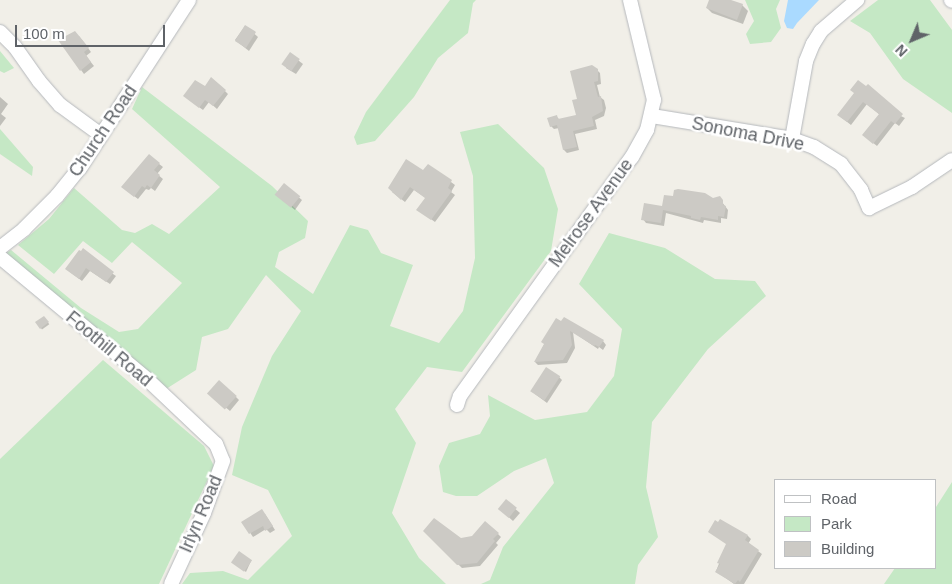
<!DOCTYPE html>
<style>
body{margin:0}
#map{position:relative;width:952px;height:584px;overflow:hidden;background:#f1efe8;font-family:Helvetica,sans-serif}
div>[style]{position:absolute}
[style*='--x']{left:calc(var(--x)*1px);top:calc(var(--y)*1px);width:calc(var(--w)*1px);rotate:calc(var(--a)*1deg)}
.green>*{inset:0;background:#c5e8c5}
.water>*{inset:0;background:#aadaff}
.shadow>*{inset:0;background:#0003;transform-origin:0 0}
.building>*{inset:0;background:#cccac5;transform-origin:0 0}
.roads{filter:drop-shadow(0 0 1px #b5b8bc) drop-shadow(0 0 1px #b5b8bc)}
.minor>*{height:14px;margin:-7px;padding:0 7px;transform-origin:7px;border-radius:7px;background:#fff}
span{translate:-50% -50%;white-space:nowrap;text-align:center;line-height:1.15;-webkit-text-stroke:5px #fff;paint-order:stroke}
.street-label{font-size:18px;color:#5f6368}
.legend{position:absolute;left:774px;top:479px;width:162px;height:90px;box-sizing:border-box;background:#fff;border:1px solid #bfc1c3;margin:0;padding:6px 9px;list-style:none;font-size:15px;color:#5f6368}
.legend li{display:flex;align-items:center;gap:10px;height:25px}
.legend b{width:25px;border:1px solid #bfc1c3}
.north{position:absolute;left:887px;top:15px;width:50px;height:50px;-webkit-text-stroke:4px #fff;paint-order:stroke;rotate:225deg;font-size:14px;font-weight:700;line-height:20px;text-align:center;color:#5f6368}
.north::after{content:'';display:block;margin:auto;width:18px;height:22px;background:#5f6368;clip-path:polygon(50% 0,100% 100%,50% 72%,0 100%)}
.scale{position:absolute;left:15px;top:25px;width:150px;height:22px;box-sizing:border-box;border:2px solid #5f6368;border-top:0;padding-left:6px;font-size:15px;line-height:18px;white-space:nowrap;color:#5f6368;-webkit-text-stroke:4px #fff;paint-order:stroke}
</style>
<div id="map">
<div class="green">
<i style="clip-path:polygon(450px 0,476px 0,473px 3px,468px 33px,438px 58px,414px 97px,375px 141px,357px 145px,354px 137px,366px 112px)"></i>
<i style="clip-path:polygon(745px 0,780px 0,776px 9px,781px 28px,771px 42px,750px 44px,746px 34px,754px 21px)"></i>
<i style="clip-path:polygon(878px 0,930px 0,952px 30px,952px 113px,903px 79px,870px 33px,850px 21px)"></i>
<i style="clip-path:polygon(0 51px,14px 68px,4px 73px,0 71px)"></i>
<i style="clip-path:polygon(142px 87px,272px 186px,308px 221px,305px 238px,279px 252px,275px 267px,313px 294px,350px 225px,368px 230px,381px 253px,413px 265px,390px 326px,439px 343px,463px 311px,475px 258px,473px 176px,460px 132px,498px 124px,544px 168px,558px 209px,551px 251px,462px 372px,427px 367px,395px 409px,416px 443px,392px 513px,419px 558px,446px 584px,182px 584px,190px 573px,223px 571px,248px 580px,292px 536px,268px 490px,232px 475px,242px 427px,272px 356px,301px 311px,266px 275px,228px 329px,202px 337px,196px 370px,166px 389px,5px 254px,11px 250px,81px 308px,119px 332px,138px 329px,182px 283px,132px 242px,112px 263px,83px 241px,54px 274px,18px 245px,49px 219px,74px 188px,122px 230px,135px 233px,152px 224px,169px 234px,220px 187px,132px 109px)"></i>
<i style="clip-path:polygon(0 129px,33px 167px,32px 176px,0 154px)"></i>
<i style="clip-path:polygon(609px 233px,665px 248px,715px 279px,755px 281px,766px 296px,708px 349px,652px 422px,646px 487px,658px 537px,638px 565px,635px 584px,481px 584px,490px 580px,503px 547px,554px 483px,546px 458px,514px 471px,477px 496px,456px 496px,443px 492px,439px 466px,449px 443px,480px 434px,490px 416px,488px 395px,535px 420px,587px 412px,614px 376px,622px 329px,579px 284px)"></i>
<i style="clip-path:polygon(103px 360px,204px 446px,214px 466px,159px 584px,0 584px,0 459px)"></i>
<i style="clip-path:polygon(952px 482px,952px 584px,884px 584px,895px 568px,936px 568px,936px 507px)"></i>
</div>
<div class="water">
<i style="clip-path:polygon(788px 0,819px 0,797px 23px,793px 29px,787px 28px,784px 21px)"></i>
</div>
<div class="shadow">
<i style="clip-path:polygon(710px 0,725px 0,742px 5px,748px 11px,743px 24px,712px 13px,707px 8px)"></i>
<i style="clip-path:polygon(245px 26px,258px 37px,249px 51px,235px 40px)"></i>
<i style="clip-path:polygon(79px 36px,91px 52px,86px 56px,94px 66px,84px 74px,81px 70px)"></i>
<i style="clip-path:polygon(290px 54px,303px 64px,296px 74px,286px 68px)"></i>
<i style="clip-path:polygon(597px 70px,600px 73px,601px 84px,597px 85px,600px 97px,604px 100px,606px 108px,604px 116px,595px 120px,597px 129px,575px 134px,579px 150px,567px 153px,564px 150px,559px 128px,554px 129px,551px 126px,557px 117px,560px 120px,577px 116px,579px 99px)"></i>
<i style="clip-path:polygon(223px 89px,228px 94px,217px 109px,209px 102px,203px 110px,188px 99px)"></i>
<i style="clip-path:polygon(855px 94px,905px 118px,899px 126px,895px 123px,877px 146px,867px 138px,880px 115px,867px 104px,851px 125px,842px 118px)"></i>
<i style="clip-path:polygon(0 97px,8px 104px,1px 114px,6px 118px,0 126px)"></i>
<i style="clip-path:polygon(149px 156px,163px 167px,157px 174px,163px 179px,155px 191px,151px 188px,149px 190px,146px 189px,138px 199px,126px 190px)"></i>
<i style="clip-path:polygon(428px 165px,455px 185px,451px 192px,455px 195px,435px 222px,418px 210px,426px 198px,414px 190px,405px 202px,392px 192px,424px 171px)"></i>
<i style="clip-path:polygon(284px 185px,302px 200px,295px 210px,280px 198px)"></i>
<i style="clip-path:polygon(719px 198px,728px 210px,727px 219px,721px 218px,721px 223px,704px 220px,703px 223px,666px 213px,664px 226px,646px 223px,643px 219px,663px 207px)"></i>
<i style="clip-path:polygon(80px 252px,116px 276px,110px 284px,90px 271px,82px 281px,70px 272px)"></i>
<i style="left:44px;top:317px;width:9px;height:9px;rotate:54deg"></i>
<i style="clip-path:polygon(557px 320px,603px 341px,606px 345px,603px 350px,599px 347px,598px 349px,573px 332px,575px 348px,567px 363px,538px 365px,535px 362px)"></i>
<i style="clip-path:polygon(559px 377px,562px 380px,547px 403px,535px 394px)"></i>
<i style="clip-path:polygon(212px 396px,236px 397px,239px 400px,230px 411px)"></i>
<i style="clip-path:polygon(506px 501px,520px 513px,513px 521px,503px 512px)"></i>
<i style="clip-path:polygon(265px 514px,275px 530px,270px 533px,266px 529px,253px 537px,243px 522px)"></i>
<i style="clip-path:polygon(720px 521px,748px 536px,751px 539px,748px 544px,762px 554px,744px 584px,734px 584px,716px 571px,727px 544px,718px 524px)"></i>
<i style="clip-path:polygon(424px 531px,460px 539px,498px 534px,501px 537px,496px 543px,498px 545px,480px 566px,462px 568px)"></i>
<i style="clip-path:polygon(251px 561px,246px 572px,234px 563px)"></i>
</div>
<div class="building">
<i style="clip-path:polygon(709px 0,731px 0,743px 4px,737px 20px,706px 8px)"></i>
<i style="left:245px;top:25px;width:13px;height:19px;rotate:32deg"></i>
<i style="clip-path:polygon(75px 31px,89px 48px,84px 52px,91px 62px,80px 71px,58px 40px)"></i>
<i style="left:290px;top:52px;width:12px;height:15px;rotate:35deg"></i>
<i style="clip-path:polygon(592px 65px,598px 69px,598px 81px,594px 82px,598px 97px,601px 96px,603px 111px,592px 117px,594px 126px,573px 131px,577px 147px,563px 150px,557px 125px,550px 127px,547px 118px,557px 115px,558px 119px,576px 115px,572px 100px,577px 99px,570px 71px)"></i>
<i style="clip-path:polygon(211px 77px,226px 90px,213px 106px,205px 100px,199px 108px,183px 96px,195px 80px,205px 86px)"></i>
<i style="clip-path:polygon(858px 80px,866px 86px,868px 84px,903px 114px,895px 124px,891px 121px,873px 144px,862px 135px,879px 114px,863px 102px,847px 122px,837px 115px,854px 93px,850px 90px)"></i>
<i style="clip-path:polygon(149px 154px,160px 163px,154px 170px,160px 175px,151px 188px,147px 185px,145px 188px,142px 186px,134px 197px,121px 187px)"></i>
<i style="clip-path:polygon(406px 159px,423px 170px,428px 164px,452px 180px,448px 188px,452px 191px,431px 220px,416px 210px,425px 198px,410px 187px,401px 200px,388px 188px)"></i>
<i style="left:284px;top:183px;width:21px;height:15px;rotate:39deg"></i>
<i style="clip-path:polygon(678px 189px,705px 193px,713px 198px,720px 196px,723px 200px,723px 205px,726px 206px,724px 217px,718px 216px,718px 220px,701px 217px,700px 220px,691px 218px,691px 216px,663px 210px,661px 223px,641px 220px,644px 203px,662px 206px,664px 195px,673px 196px,674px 190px)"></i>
<i style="clip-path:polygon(83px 248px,114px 272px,106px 282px,86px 268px,79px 279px,65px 269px,79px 250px,81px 251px)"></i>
<i style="clip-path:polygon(44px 316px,49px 322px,40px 329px,35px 322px)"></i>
<i style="clip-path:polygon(564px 317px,604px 340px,599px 347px,595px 345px,594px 346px,570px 331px,572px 345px,563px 360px,534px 362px,544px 344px,541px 342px,556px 318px,561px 321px)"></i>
<i style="left:546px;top:367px;width:17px;height:29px;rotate:33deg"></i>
<i style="left:219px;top:380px;width:24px;height:18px;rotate:42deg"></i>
<i style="left:506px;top:499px;width:14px;height:13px;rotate:39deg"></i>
<i style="clip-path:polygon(262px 509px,273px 526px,265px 531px,263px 526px,249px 534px,241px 522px)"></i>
<i style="clip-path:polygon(434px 518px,461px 538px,472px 536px,485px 521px,499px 533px,493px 539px,495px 541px,477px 563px,457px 565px,423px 531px)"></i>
<i style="clip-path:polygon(720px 519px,748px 535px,745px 540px,759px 550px,740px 582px,738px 580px,735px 584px,715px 572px,720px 564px,717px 563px,726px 544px,708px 532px,715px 520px,718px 522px)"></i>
<i style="left:239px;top:551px;width:16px;height:14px;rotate:35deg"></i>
</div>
<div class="roads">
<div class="minor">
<i style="--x:951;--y:0;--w:1;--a:45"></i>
<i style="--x:0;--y:32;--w:21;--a:45"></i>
<i style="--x:15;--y:47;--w:42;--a:54.8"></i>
<i style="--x:39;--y:81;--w:32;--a:49"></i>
<i style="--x:60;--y:105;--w:51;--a:36.2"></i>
<i style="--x:652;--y:116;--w:142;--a:9.3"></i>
<i style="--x:792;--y:139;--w:23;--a:20"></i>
<i style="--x:814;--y:147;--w:32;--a:32"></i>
<i style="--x:841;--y:164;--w:33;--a:52"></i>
<i style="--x:861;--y:190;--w:20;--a:66"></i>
<i style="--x:869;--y:208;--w:48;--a:-26"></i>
<i style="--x:912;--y:187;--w:48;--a:-34"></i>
<i style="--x:792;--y:139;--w:79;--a:-79.8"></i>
<i style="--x:806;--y:61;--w:18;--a:-68"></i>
<i style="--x:813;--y:44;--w:15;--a:-58"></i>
<i style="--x:821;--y:31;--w:48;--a:-40.7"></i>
<i style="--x:0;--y:248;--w:31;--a:-38"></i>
<i style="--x:24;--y:229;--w:47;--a:-45"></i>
<i style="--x:57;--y:196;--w:36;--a:-51"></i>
<i style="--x:80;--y:168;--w:200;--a:-57"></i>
<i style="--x:0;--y:257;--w:192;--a:39.7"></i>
<i style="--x:148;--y:380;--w:93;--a:43.3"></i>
<i style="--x:216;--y:444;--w:18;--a:68"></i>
<i style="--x:223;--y:461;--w:55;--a:110.1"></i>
<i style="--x:204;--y:513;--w:78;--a:114.9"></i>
<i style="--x:457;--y:405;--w:9;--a:-72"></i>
<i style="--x:460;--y:396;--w:294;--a:-54.3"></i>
<i style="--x:632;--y:157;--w:31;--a:-61"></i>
<i style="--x:647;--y:130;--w:31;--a:-77"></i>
<i style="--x:654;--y:100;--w:103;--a:-103.5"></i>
</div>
</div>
<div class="street-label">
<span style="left:103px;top:131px;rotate:-56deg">Church Road</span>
<span style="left:748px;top:134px;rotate:11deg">Sonoma Drive</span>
<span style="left:591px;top:213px;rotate:-54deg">Melrose Avenue</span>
<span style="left:109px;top:349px;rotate:40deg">Foothill Road</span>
<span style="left:201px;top:514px;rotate:-67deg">Irlyn Road</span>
</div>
<ul class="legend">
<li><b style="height:6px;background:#fff"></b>Road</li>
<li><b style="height:14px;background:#c5e8c5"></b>Park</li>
<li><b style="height:14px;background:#cccac5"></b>Building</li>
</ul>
<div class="north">N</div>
<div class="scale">100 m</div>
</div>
